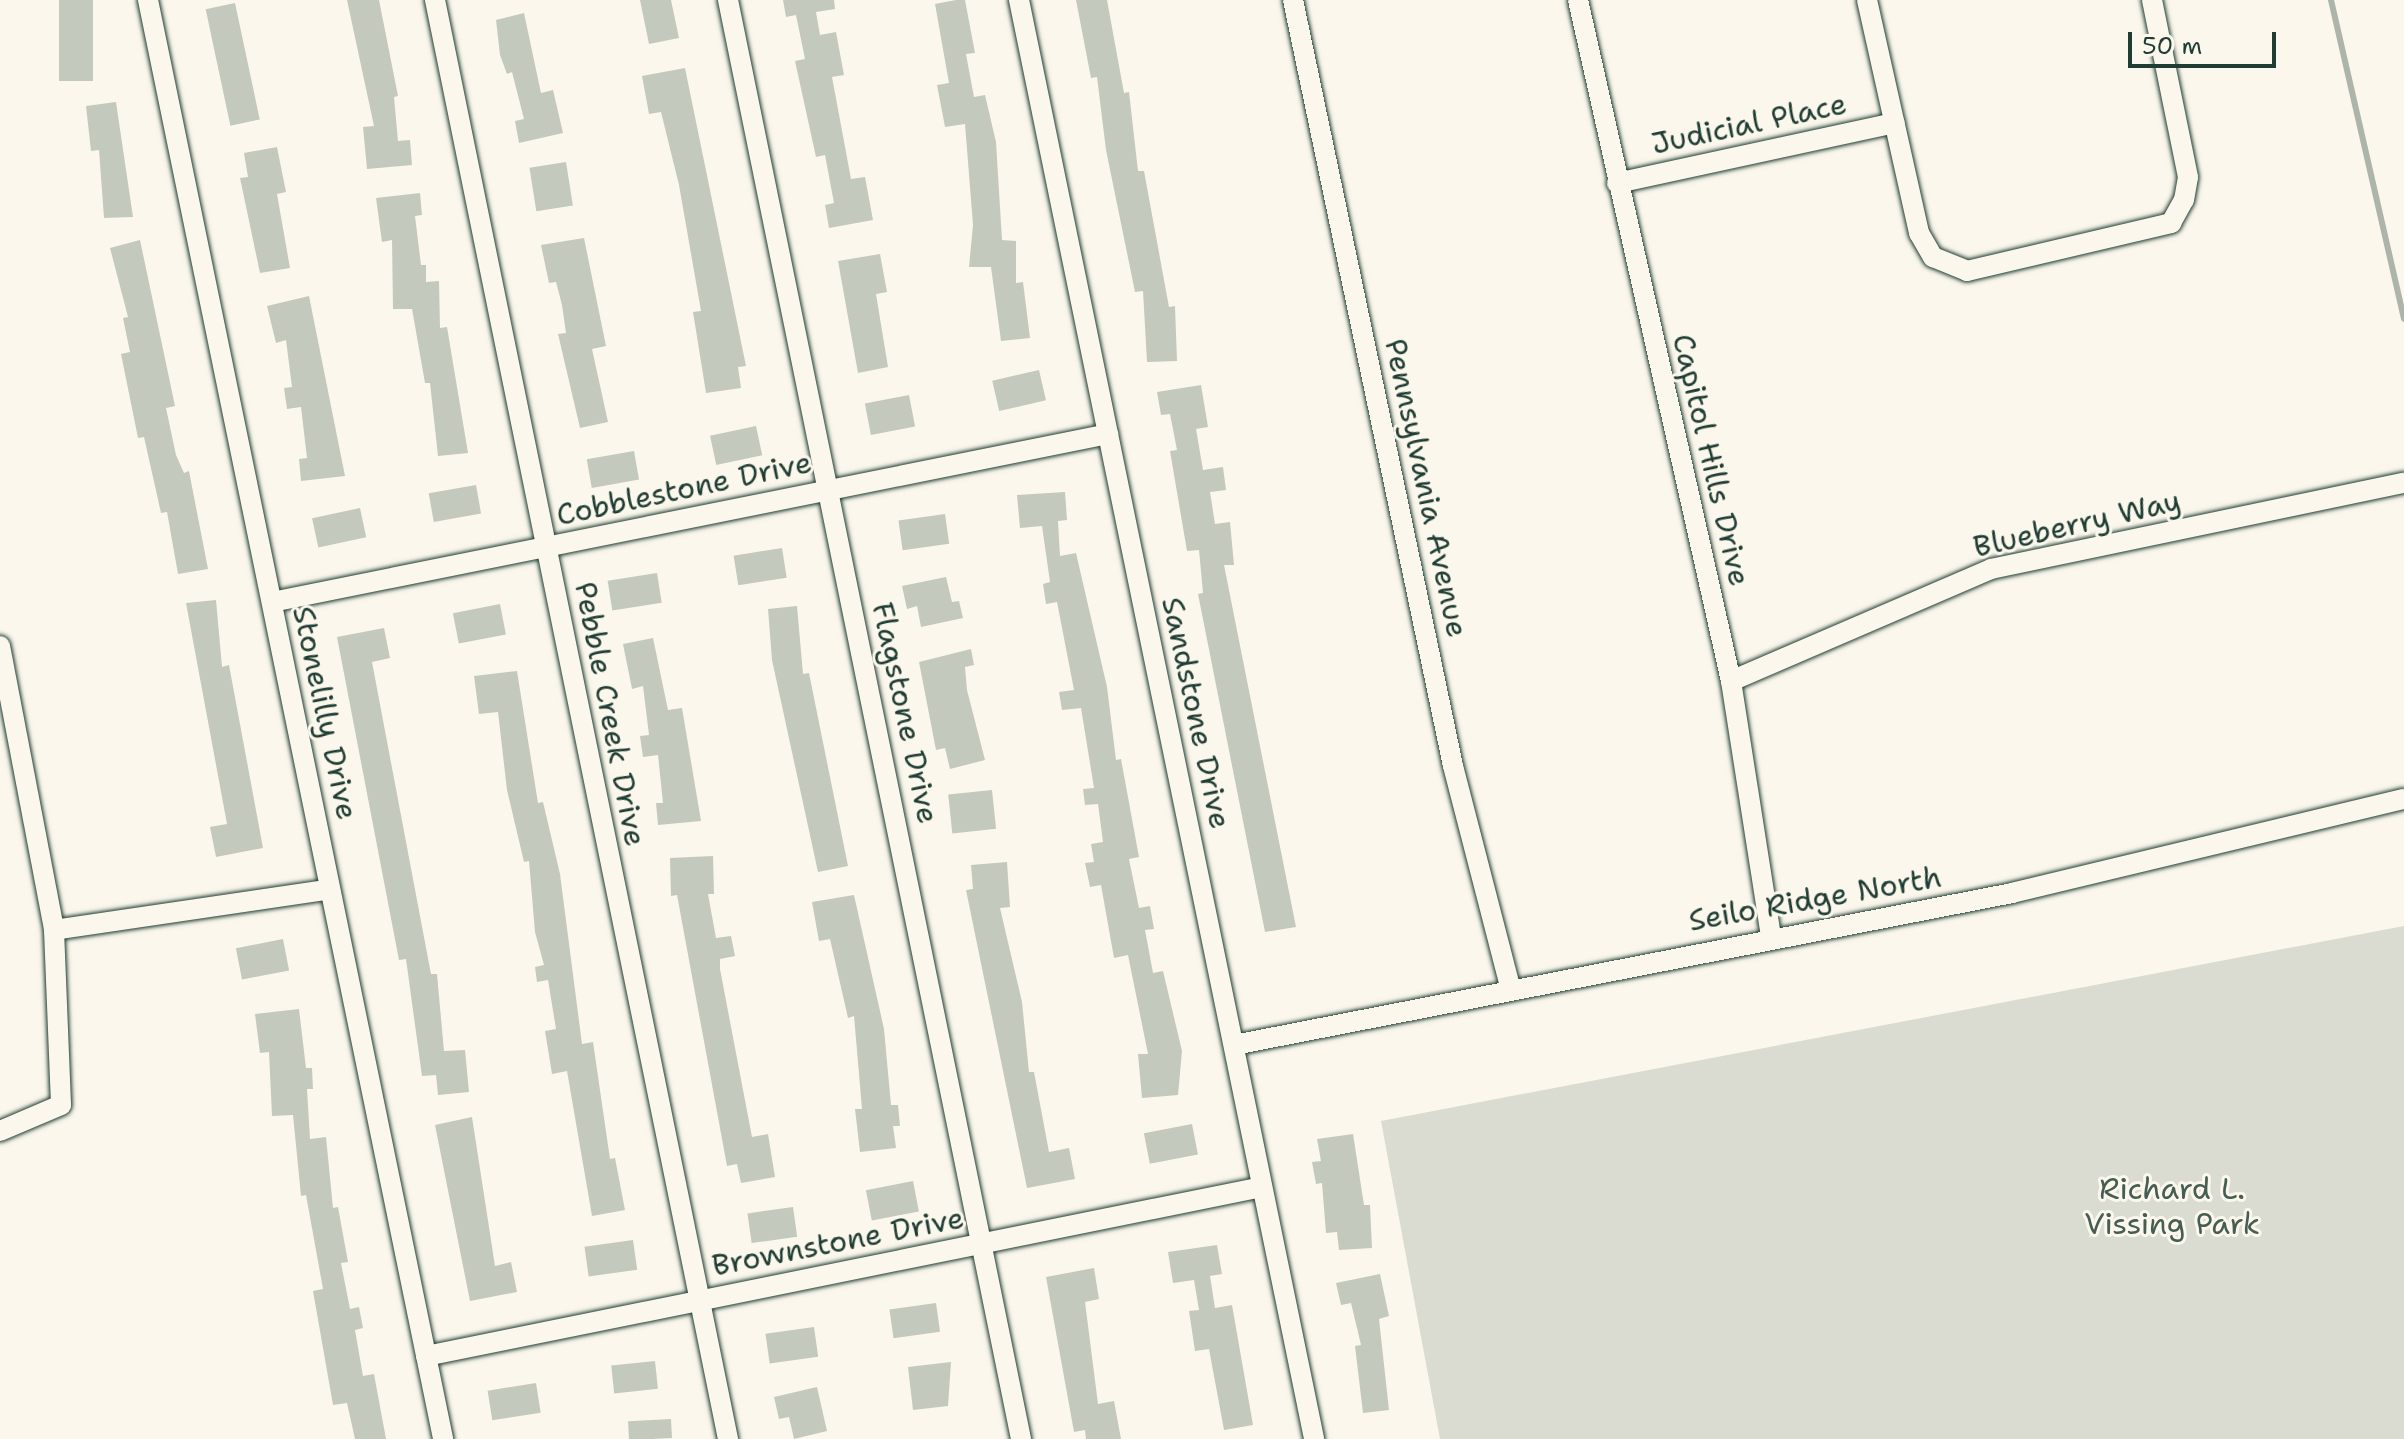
<!DOCTYPE html>
<style>
body{margin:0}
#map{position:relative;width:2404px;height:1439px;overflow:hidden;background:#fbf7ec;font-family:"Shantell Sans",sans-serif}
div>[style]{position:absolute}
[style*='--x']{left:calc(var(--x)*1px);top:calc(var(--y)*1px);width:calc(var(--w)*1px);rotate:calc(var(--a)*1deg)}
.green>*{inset:0;background:#dbdcd1}
.stream>*{height:6px;margin:-3px;padding:0 3px;transform-origin:3px;border-radius:3px;background:#adb4aa}
.building>*{inset:0;background:#c4c9be;transform-origin:0 0}
.roads{filter:drop-shadow(0 0 2px #1f3d34) drop-shadow(0 0 2px #1f3d34)}
.minor>*{height:20px;margin:-10px;padding:0 10px;transform-origin:10px;border-radius:10px;background:#fbf7ec}
span{translate:-50% -50%;white-space:nowrap;text-align:center;line-height:1.15;-webkit-text-stroke:6px #fbf7ec;paint-order:stroke}
.street-label{font-size:30px;color:#1f3d34}
.park-label{font-size:30px;color:#455d53}
.scale{position:absolute;left:2128px;top:32px;width:148px;height:36px;box-sizing:border-box;border:4px solid #1f3d34;border-top:0;padding-left:10px;font-size:24px;line-height:28px;white-space:nowrap;color:#1f3d34;-webkit-text-stroke:6px #fbf7ec;paint-order:stroke}
</style>
<div id="map">
<div class="green">
<i style="clip-path:polygon(2404px 926px,2404px 1439px,1440px 1439px,1381px 1121px)"></i>
</div>
<div class="stream">
<i style="--x:2331;--y:0;--w:327;--a:77.1"></i>
</div>
<div class="building">
<i style="left:59px;top:0;width:34px;height:81px"></i>
<i style="clip-path:polygon(347px 0,379px 0,398px 96px,394px 97px,398px 141px,410px 140px,412px 165px,367px 169px,363px 127px,374px 126px)"></i>
<i style="clip-path:polygon(640px 0,671px 0,679px 38px,649px 44px)"></i>
<i style="clip-path:polygon(783px 0,834px 0,835px 9px,816px 12px,820px 35px,836px 32px,844px 75px,832px 77px,851px 179px,865px 177px,873px 220px,829px 228px,825px 205px,834px 203px,825px 155px,816px 157px,795px 61px,805px 59px,796px 15px,786px 17px)"></i>
<i style="clip-path:polygon(956px 0,965px 0,975px 53px,966px 54px,974px 97px,985px 95px,996px 142px,1002px 240px,1016px 241px,1016px 283px,1023px 282px,1030px 338px,1001px 341px,991px 267px,969px 267px,973px 225px,965px 124px,945px 127px,937px 85px,949px 83px,935px 4px)"></i>
<i style="clip-path:polygon(1076px 0,1107px 0,1124px 93px,1129px 92px,1138px 171px,1144px 171px,1169px 307px,1175px 306px,1177px 361px,1147px 362px,1143px 291px,1135px 292px,1106px 150px,1097px 77px,1091px 78px)"></i>
<i style="left:235px;top:3px;width:119px;height:30px;rotate:78deg"></i>
<i style="clip-path:polygon(524px 13px,541px 93px,553px 90px,563px 133px,519px 143px,515px 121px,524px 119px,512px 72px,507px 74px,500px 55px,496px 20px)"></i>
<i style="clip-path:polygon(685px 68px,746px 366px,738px 367px,741px 388px,706px 393px,693px 312px,701px 311px,679px 185px,661px 112px,649px 114px,642px 76px)"></i>
<i style="clip-path:polygon(116px 102px,133px 217px,104px 218px,99px 150px,91px 151px,86px 106px)"></i>
<i style="clip-path:polygon(277px 147px,286px 192px,277px 194px,290px 268px,260px 273px,240px 178px,248px 177px,244px 153px)"></i>
<i style="left:566px;top:162px;width:44px;height:37px;rotate:81deg"></i>
<i style="clip-path:polygon(420px 193px,422px 215px,415px 216px,421px 265px,426px 265px,426px 282px,439px 281px,440px 328px,447px 327px,468px 453px,438px 456px,430px 383px,425px 383px,412px 309px,393px 309px,392px 240px,382px 242px,376px 198px)"></i>
<i style="clip-path:polygon(584px 238px,606px 346px,592px 349px,608px 422px,580px 428px,558px 334px,566px 333px,562px 305px,556px 282px,549px 283px,541px 245px)"></i>
<i style="clip-path:polygon(140px 240px,175px 406px,166px 408px,176px 455px,184px 473px,189px 471px,208px 569px,178px 574px,167px 512px,161px 513px,144px 437px,138px 438px,121px 354px,130px 352px,123px 318px,128px 317px,110px 248px)"></i>
<i style="clip-path:polygon(880px 254px,887px 292px,876px 294px,888px 367px,858px 373px,838px 261px)"></i>
<i style="clip-path:polygon(309px 296px,345px 476px,301px 481px,299px 459px,307px 458px,301px 407px,287px 409px,284px 388px,292px 387px,286px 340px,276px 343px,267px 306px)"></i>
<i style="left:1039px;top:370px;width:31px;height:48px;rotate:77deg"></i>
<i style="clip-path:polygon(1201px 385px,1208px 427px,1196px 429px,1203px 470px,1223px 467px,1226px 490px,1210px 492px,1215px 524px,1230px 522px,1234px 565px,1224px 565px,1296px 927px,1265px 932px,1198px 594px,1203px 593px,1199px 550px,1187px 551px,1170px 451px,1177px 450px,1170px 414px,1161px 415px,1157px 392px)"></i>
<i style="left:909px;top:395px;width:32px;height:45px;rotate:79deg"></i>
<i style="left:756px;top:426px;width:30px;height:47px;rotate:78deg"></i>
<i style="left:634px;top:451px;width:29px;height:48px;rotate:80deg"></i>
<i style="left:476px;top:485px;width:29px;height:48px;rotate:80deg"></i>
<i style="clip-path:polygon(1065px 492px,1067px 520px,1058px 521px,1060px 556px,1076px 553px,1107px 687px,1116px 760px,1121px 759px,1139px 857px,1129px 859px,1139px 908px,1150px 906px,1154px 929px,1145px 930px,1153px 973px,1163px 971px,1182px 1051px,1178px 1095px,1142px 1098px,1138px 1054px,1148px 1054px,1128px 955px,1114px 958px,1101px 885px,1090px 887px,1085px 863px,1094px 862px,1091px 844px,1103px 842px,1098px 804px,1085px 805px,1083px 789px,1094px 788px,1081px 708px,1062px 710px,1059px 692px,1074px 690px,1057px 602px,1046px 604px,1043px 584px,1050px 582px,1042px 526px,1020px 528px,1017px 495px)"></i>
<i style="left:360px;top:508px;width:30px;height:49px;rotate:78deg"></i>
<i style="left:945px;top:514px;width:30px;height:47px;rotate:82deg"></i>
<i style="left:782px;top:548px;width:30px;height:49px;rotate:81deg"></i>
<i style="left:657px;top:573px;width:30px;height:50px;rotate:81deg"></i>
<i style="clip-path:polygon(946px 577px,952px 602px,959px 601px,963px 618px,921px 627px,917px 606px,907px 609px,902px 586px)"></i>
<i style="clip-path:polygon(216px 600px,222px 667px,229px 665px,263px 848px,216px 857px,210px 827px,227px 824px,186px 603px)"></i>
<i style="left:500px;top:604px;width:31px;height:48px;rotate:79deg"></i>
<i style="clip-path:polygon(797px 606px,803px 674px,809px 673px,848px 866px,818px 872px,772px 660px,768px 609px)"></i>
<i style="clip-path:polygon(384px 628px,390px 658px,372px 662px,431px 974px,437px 974px,444px 1051px,465px 1050px,469px 1092px,438px 1095px,436px 1075px,422px 1076px,406px 959px,399px 960px,337px 637px)"></i>
<i style="clip-path:polygon(653px 638px,668px 710px,682px 708px,701px 821px,658px 825px,656px 803px,663px 803px,658px 755px,643px 757px,640px 736px,649px 735px,643px 686px,632px 689px,623px 644px)"></i>
<i style="clip-path:polygon(971px 649px,974px 665px,965px 667px,967px 690px,985px 760px,950px 769px,945px 748px,936px 750px,919px 662px)"></i>
<i style="clip-path:polygon(517px 671px,538px 803px,543px 802px,560px 874px,582px 1044px,593px 1042px,610px 1159px,615px 1158px,625px 1210px,592px 1216px,567px 1071px,552px 1074px,545px 1031px,556px 1029px,548px 980px,537px 982px,535px 967px,544px 965px,535px 932px,529px 861px,524px 862px,507px 790px,498px 712px,479px 714px,474px 676px)"></i>
<i style="left:992px;top:790px;width:39px;height:44px;rotate:84deg"></i>
<i style="clip-path:polygon(713px 856px,714px 894px,708px 894px,716px 938px,731px 936px,735px 956px,720px 959px,720px 969px,752px 1137px,768px 1134px,775px 1177px,741px 1183px,737px 1164px,727px 1166px,677px 895px,671px 896px,670px 858px)"></i>
<i style="clip-path:polygon(1007px 862px,1010px 907px,1000px 908px,1022px 1002px,1029px 1072px,1034px 1072px,1049px 1152px,1069px 1148px,1075px 1179px,1027px 1188px,966px 890px,973px 889px,971px 865px)"></i>
<i style="clip-path:polygon(854px 895px,884px 1029px,891px 1105px,898px 1105px,900px 1126px,893px 1126px,896px 1148px,860px 1152px,855px 1109px,862px 1109px,854px 1016px,848px 1018px,830px 939px,819px 941px,812px 902px)"></i>
<i style="left:283px;top:939px;width:32px;height:48px;rotate:79deg"></i>
<i style="clip-path:polygon(299px 1009px,306px 1068px,312px 1068px,313px 1089px,307px 1089px,310px 1139px,326px 1137px,333px 1208px,338px 1207px,348px 1262px,341px 1263px,350px 1309px,359px 1307px,363px 1328px,355px 1330px,363px 1376px,374px 1374px,386px 1439px,355px 1439px,347px 1403px,333px 1405px,313px 1291px,323px 1289px,306px 1195px,301px 1196px,293px 1115px,272px 1116px,269px 1052px,260px 1053px,255px 1014px)"></i>
<i style="clip-path:polygon(472px 1117px,495px 1266px,511px 1262px,517px 1292px,470px 1301px,435px 1125px)"></i>
<i style="left:1192px;top:1124px;width:31px;height:49px;rotate:79deg"></i>
<i style="clip-path:polygon(1353px 1134px,1364px 1205px,1370px 1205px,1372px 1248px,1339px 1250px,1337px 1232px,1326px 1233px,1322px 1183px,1316px 1184px,1312px 1162px,1321px 1161px,1317px 1139px)"></i>
<i style="left:913px;top:1181px;width:31px;height:48px;rotate:79deg"></i>
<i style="left:793px;top:1207px;width:30px;height:46px;rotate:82deg"></i>
<i style="left:633px;top:1240px;width:30px;height:49px;rotate:82deg"></i>
<i style="clip-path:polygon(1217px 1245px,1222px 1274px,1210px 1276px,1215px 1308px,1232px 1305px,1253px 1425px,1224px 1430px,1209px 1349px,1195px 1351px,1189px 1311px,1199px 1310px,1194px 1280px,1173px 1283px,1168px 1252px)"></i>
<i style="clip-path:polygon(1094px 1268px,1099px 1299px,1085px 1302px,1098px 1404px,1114px 1401px,1121px 1439px,1086px 1439px,1085px 1430px,1074px 1432px,1046px 1277px)"></i>
<i style="clip-path:polygon(1380px 1274px,1389px 1316px,1379px 1319px,1389px 1410px,1363px 1413px,1355px 1346px,1361px 1345px,1351px 1303px,1341px 1305px,1336px 1283px)"></i>
<i style="left:936px;top:1303px;width:29px;height:47px;rotate:82deg"></i>
<i style="left:814px;top:1327px;width:30px;height:49px;rotate:82deg"></i>
<i style="left:655px;top:1361px;width:28px;height:44px;rotate:84deg"></i>
<i style="clip-path:polygon(951px 1362px,948px 1406px,913px 1410px,908px 1367px)"></i>
<i style="left:536px;top:1383px;width:30px;height:49px;rotate:81deg"></i>
<i style="clip-path:polygon(817px 1387px,827px 1431px,794px 1439px,789px 1417px,779px 1419px,774px 1397px)"></i>
<i style="left:671px;top:1419px;width:19px;height:43px;rotate:87deg"></i>
</div>
<div class="roads">
<div class="minor">
<i style="--x:148;--y:0;--w:1469;--a:78.41"></i>
<i style="--x:435;--y:0;--w:1469;--a:78.49"></i>
<i style="--x:728;--y:0;--w:1469;--a:78.49"></i>
<i style="--x:1019;--y:0;--w:1469;--a:78.41"></i>
<i style="--x:1293;--y:0;--w:783;--a:78.2"></i>
<i style="--x:1453;--y:766;--w:228;--a:75.5"></i>
<i style="--x:1578;--y:0;--w:698;--a:77.34"></i>
<i style="--x:1731;--y:681;--w:258;--a:81.1"></i>
<i style="--x:1867;--y:0;--w:239;--a:77.4"></i>
<i style="--x:1919;--y:233;--w:28;--a:60"></i>
<i style="--x:1933;--y:257;--w:37;--a:22"></i>
<i style="--x:1967;--y:271;--w:210;--a:-13.2"></i>
<i style="--x:2171;--y:223;--w:26;--a:-61"></i>
<i style="--x:2184;--y:200;--w:23;--a:-80"></i>
<i style="--x:2188;--y:177;--w:181;--a:-101.5"></i>
<i style="--x:1617;--y:183;--w:284;--a:-12.2"></i>
<i style="--x:272;--y:602;--w:853;--a:-11.36"></i>
<i style="--x:0;--y:646;--w:289;--a:79.2"></i>
<i style="--x:54;--y:930;--w:175;--a:87.7"></i>
<i style="--x:61;--y:1105;--w:66;--a:156.9"></i>
<i style="--x:1731;--y:681;--w:283;--a:-23.3"></i>
<i style="--x:1991;--y:569;--w:422;--a:-11.8"></i>
<i style="--x:54;--y:930;--w:279;--a:-8.4"></i>
<i style="--x:1234;--y:1045;--w:793;--a:-11.05"></i>
<i style="--x:2012;--y:893;--w:403;--a:-13.5"></i>
<i style="--x:426;--y:1356;--w:853;--a:-11.43"></i>
</div>
</div>
<div class="street-label">
<span style="left:1749px;top:124px;rotate:-12deg">Judicial Place</span>
<span style="left:1711px;top:460px;rotate:77deg">Capitol Hills Drive</span>
<span style="left:1426px;top:488px;rotate:78deg">Pennsylvania Avenue</span>
<span style="left:684px;top:489px;rotate:-12deg">Cobblestone Drive</span>
<span style="left:2077px;top:524px;rotate:-13deg">Blueberry Way</span>
<span style="left:325px;top:713px;rotate:78deg">Stonelilly Drive</span>
<span style="left:905px;top:713px;rotate:78deg">Flagstone Drive</span>
<span style="left:1196px;top:713px;rotate:78deg">Sandstone Drive</span>
<span style="left:610px;top:714px;rotate:79deg">Pebble Creek Drive</span>
<span style="left:1815px;top:899px;rotate:-10deg">Seilo Ridge North</span>
<span style="left:838px;top:1242px;rotate:-11deg">Brownstone Drive</span>
</div>
<div class="park-label">
<span style="left:2172px;top:1206px">Richard L.<br>Vissing Park</span>
</div>
<div class="scale">50 m</div>
</div>
